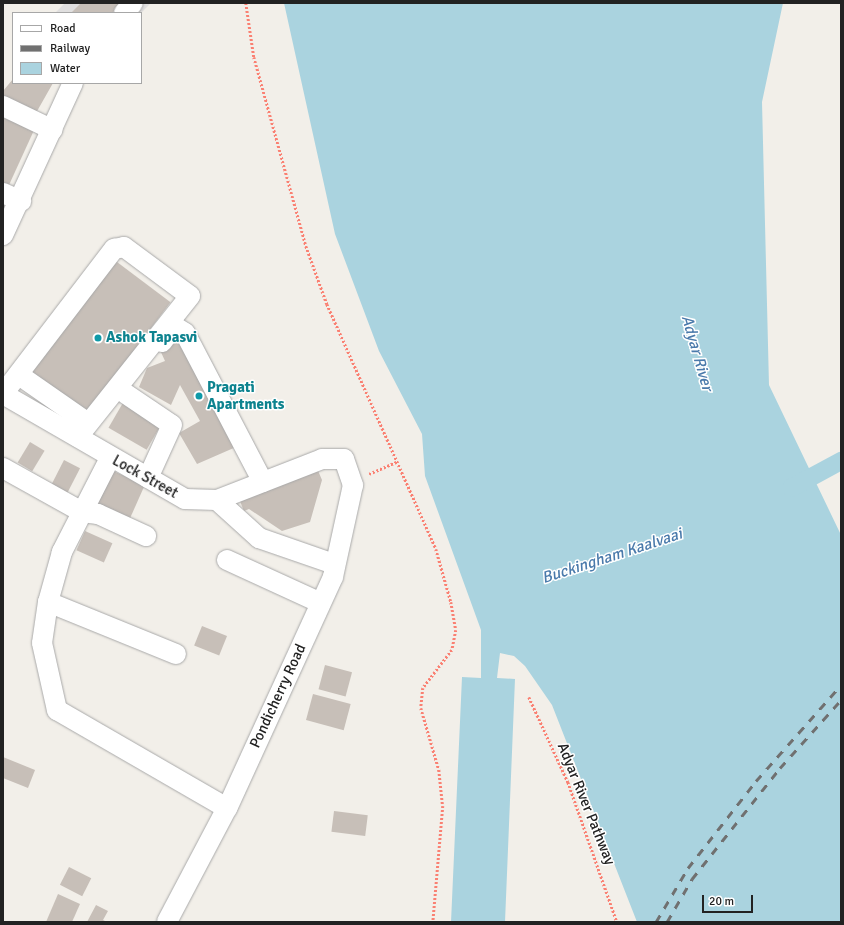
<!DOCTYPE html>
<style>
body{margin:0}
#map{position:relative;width:844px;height:925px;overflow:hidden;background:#f2efe9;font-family:Signika,sans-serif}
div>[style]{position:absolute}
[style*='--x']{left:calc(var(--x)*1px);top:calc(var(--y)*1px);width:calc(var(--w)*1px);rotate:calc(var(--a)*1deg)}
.residential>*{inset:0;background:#e0dfdf}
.water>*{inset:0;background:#aad3df}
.canal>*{height:18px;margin:-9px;padding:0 9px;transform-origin:9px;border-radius:9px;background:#aad3df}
.building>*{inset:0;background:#c7bfb8;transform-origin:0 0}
.path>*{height:2.5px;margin-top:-1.25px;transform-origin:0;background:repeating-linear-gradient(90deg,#fa8072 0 2px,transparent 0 4px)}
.roads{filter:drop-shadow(0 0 1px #a9a9a9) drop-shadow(0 0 1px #a9a9a9)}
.minor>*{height:20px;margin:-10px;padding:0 10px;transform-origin:10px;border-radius:10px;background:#fff}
.rail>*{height:3px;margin-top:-1.5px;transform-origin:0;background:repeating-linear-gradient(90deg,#707070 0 8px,transparent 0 16px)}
.dots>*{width:11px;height:11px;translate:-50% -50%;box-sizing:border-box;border:2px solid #fff;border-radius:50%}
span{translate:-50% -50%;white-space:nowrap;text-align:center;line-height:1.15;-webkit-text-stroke:3px #fff;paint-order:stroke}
.culture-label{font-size:15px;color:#0d838f;font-weight:700}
.left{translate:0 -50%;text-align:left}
.street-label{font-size:15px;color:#222}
.water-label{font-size:16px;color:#4a7aab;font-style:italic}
.frame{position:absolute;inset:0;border:4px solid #222;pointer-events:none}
.legend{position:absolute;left:12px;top:12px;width:130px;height:72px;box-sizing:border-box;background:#fff;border:1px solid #a7a7a7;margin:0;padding:5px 7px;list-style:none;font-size:12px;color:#222}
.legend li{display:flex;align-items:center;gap:8px;height:20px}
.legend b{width:20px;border:1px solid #a7a7a7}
.scale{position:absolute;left:702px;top:895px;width:51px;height:18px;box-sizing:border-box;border:2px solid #222;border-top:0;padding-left:5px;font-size:12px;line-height:14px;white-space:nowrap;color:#222;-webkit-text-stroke:3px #fff;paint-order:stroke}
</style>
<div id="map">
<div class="residential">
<i style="clip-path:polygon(65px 3px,151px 3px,141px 13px,55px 13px)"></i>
</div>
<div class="water">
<i style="clip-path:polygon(284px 3px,783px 3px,762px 102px,769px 385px,841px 535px,841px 922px,637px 922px,552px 705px,525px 666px,514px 656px,500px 653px,497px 678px,515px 679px,505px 922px,451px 922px,462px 677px,481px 678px,481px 630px,425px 476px,422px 434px,379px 351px,335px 234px)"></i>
</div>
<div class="canal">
<i style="--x:791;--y:488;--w:57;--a:-28.4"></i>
</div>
<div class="building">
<i style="clip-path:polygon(81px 3px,122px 3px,112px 13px,71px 13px)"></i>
<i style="clip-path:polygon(13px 79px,13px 83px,53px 83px,36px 113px,3px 97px,3px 91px)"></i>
<i style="clip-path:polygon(3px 113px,35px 128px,9px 185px,3px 183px)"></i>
<i style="left:113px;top:259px;width:72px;height:144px;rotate:37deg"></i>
<i style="clip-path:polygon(180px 333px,236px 447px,197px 464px,179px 433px,200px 421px,180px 385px,171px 405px,139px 387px,147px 368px,165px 361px,160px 350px)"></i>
<i style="left:124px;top:401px;width:44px;height:31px;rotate:30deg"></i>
<i style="left:30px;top:442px;width:17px;height:24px;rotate:31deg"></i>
<i style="left:64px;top:460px;width:18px;height:28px;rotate:27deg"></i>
<i style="clip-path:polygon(316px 466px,322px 480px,310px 522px,282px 531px,249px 509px,244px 511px,237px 494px)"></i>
<i style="left:111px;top:470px;width:37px;height:38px;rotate:24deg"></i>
<i style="left:85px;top:531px;width:30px;height:21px;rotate:24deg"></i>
<i style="left:202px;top:626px;width:27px;height:21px;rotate:22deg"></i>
<i style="left:325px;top:665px;width:28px;height:25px;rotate:15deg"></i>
<i style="left:313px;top:694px;width:39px;height:27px;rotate:15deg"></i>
<i style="clip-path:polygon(3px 757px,35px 770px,28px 788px,3px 778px)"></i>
<i style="left:334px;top:811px;width:34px;height:21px;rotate:7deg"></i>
<i style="left:69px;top:867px;width:25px;height:20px;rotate:27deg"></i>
<i style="clip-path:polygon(58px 894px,80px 904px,72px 922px,46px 922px)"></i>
<i style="clip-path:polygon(96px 905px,108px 911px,103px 920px,107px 922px,87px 922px)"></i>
</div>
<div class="path">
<i style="--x:246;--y:3;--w:55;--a:81.6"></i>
<i style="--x:254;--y:57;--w:196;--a:74.6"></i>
<i style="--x:306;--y:246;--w:62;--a:70.1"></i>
<i style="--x:327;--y:304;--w:268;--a:66"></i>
<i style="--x:436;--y:549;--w:55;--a:74.2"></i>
<i style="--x:451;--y:602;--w:28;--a:80"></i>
<i style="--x:456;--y:630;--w:20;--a:101"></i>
<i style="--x:452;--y:650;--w:48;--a:127.3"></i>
<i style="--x:423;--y:688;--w:20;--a:96"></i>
<i style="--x:421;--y:708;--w:65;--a:73.8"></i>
<i style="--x:439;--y:770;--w:36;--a:84"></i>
<i style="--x:443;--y:806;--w:116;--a:94.9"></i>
<i style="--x:369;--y:474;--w:30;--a:-24"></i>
<i style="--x:529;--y:697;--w:94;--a:65.4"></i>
<i style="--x:568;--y:782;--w:148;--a:70.7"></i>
</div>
<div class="roads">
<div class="minor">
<i style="--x:124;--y:13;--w:13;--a:-48"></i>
<i style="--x:3;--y:106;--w:55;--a:25.6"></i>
<i style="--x:3;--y:193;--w:20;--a:24"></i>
<i style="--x:3;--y:235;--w:167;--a:-65.3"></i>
<i style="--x:162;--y:342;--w:15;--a:-53"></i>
<i style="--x:171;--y:330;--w:6;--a:-18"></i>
<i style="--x:177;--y:328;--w:9;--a:32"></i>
<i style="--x:185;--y:333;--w:168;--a:62.4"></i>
<i style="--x:19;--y:375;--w:84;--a:34.8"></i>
<i style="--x:3;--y:394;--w:210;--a:30"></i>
<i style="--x:185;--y:499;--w:32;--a:2"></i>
<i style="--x:217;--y:500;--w:113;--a:-21.3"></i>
<i style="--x:322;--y:459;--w:22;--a:0"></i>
<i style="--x:344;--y:459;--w:28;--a:71"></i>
<i style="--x:353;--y:485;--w:94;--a:102.3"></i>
<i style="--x:333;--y:577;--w:254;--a:114.6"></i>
<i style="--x:227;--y:808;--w:129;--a:117.8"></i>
<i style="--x:3;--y:394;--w:183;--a:-52.6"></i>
<i style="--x:114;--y:249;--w:10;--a:-11"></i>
<i style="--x:124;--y:247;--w:82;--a:36.6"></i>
<i style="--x:190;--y:296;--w:180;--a:128.5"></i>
<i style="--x:126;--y:394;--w:55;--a:34"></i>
<i style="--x:172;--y:425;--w:58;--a:114.4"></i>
<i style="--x:110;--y:458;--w:106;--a:117.1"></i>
<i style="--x:62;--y:552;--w:52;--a:105.6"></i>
<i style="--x:48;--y:602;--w:41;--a:98.3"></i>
<i style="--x:42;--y:643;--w:69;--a:77.4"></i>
<i style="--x:57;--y:710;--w:196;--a:30"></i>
<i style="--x:3;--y:468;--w:90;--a:29.1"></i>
<i style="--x:82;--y:512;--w:16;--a:7"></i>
<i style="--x:98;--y:514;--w:53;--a:24.6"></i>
<i style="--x:217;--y:500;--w:57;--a:42.1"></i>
<i style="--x:259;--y:538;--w:79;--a:19.1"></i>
<i style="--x:227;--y:560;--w:103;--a:24.6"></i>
<i style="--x:48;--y:602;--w:138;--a:22.1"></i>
</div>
</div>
<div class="rail">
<i style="--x:656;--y:922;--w:63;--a:-59.3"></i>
<i style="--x:688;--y:868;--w:110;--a:-52"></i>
<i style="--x:756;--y:781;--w:128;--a:-48.5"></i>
<i style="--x:667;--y:922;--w:50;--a:-59.8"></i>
<i style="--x:692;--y:879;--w:142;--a:-51.6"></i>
<i style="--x:780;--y:768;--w:91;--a:-48.1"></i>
</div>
<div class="dots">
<i style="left:98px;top:338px;background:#0f9aa8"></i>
<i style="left:199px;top:396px;background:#0f9aa8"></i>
</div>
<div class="culture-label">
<span class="left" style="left:106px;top:338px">Ashok Tapasvi</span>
<span class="left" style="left:207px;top:396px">Pragati<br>Apartments</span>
</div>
<div class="street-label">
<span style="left:145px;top:477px;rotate:29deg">Lock Street</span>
<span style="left:278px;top:696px;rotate:-65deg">Pondicherry Road</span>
<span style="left:586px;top:804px;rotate:68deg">Adyar River Pathway</span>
</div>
<div class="water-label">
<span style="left:697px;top:353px;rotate:74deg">Adyar River</span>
<span style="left:612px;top:556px;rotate:-18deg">Buckingham Kaalvaai</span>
</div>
<div class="frame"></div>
<ul class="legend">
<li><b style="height:5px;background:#fff"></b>Road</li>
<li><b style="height:5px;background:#707070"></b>Railway</li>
<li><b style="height:11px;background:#aad3df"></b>Water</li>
</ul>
<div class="scale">20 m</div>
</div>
